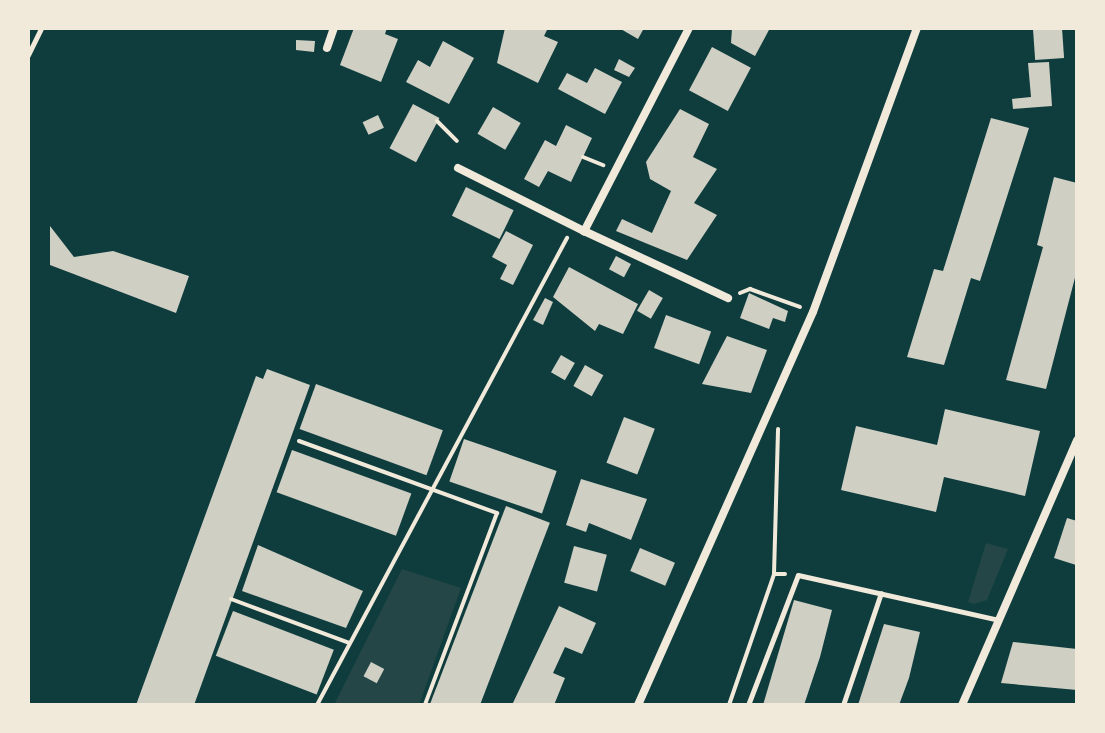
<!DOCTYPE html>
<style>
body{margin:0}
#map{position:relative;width:1105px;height:733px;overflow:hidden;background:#0f3d3e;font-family:Inter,sans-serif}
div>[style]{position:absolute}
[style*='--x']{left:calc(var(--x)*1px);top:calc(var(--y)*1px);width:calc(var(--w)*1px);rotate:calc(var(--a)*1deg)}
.green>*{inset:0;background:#244646}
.building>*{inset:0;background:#cfcfc3;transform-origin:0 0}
.path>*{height:4px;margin:-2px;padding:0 2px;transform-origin:2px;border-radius:2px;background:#f1e9da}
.service>*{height:5px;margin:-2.5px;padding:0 2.5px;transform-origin:2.5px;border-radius:2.5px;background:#f1e9da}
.minor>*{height:8px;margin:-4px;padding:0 4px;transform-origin:4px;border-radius:4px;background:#f1e9da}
span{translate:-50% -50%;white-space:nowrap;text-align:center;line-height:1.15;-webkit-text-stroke:8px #f1e9da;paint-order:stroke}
.frame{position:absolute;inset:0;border:30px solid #f1e9da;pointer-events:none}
</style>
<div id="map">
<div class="green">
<i style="clip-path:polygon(986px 543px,1008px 549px,987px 600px,974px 604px,968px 602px)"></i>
<i style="clip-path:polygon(402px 569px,461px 588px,419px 705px,334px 705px)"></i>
</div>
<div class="building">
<i style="clip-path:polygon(354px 28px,387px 28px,385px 34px,398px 39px,381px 82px,340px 65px)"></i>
<i style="clip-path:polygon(505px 28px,548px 28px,544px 36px,558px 42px,538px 83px,497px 63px)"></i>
<i style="clip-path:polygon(619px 28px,644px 28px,638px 39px)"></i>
<i style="clip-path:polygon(732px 28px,770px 28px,755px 56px,731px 43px)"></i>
<i style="left:1062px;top:28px;width:30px;height:29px;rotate:86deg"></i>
<i style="clip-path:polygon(296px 40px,315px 41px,314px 52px,296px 50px)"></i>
<i style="clip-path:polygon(443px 41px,474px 58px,449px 104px,406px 82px,418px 60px,430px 67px)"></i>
<i style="left:712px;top:47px;width:44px;height:49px;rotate:28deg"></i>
<i style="clip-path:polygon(619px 59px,635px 68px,629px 77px,614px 70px)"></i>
<i style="clip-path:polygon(1049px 62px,1052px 106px,1013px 109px,1012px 99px,1031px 97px,1028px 63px)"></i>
<i style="clip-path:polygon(595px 68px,622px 82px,605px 114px,558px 89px,567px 73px,587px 83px)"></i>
<i style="left:413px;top:104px;width:30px;height:50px;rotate:28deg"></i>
<i style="left:493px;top:107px;width:32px;height:31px;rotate:30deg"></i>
<i style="clip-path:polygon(680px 109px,709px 124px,693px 157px,717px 169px,694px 203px,717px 215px,687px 260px,616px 231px,622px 219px,652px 233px,671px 191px,650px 179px,646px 162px)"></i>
<i style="left:378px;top:115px;width:14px;height:17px;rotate:65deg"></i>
<i style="clip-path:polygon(991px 118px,1029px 128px,980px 281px,971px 278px,944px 365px,907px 357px,934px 269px,943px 271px)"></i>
<i style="clip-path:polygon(566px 125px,592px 138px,571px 182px,548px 171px,539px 187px,524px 179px,545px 140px,556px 146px)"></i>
<i style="clip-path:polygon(1054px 177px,1077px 183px,1077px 270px,1046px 389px,1006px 380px,1043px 247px,1037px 245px)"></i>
<i style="left:466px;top:187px;width:53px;height:32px;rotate:26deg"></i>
<i style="clip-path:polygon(50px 226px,74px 257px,113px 251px,189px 276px,176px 313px,50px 265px)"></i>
<i style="clip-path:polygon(506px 231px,533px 245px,513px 285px,500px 279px,507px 265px,492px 257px)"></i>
<i style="left:616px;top:256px;width:17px;height:15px;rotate:28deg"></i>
<i style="clip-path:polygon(569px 267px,638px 304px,623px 334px,599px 324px,595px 331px,553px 297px)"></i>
<i style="left:649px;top:290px;width:16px;height:24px;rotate:30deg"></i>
<i style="clip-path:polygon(749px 293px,788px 311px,785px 322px,773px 318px,769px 329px,740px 318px)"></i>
<i style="clip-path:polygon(545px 298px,553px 302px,543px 325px,533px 320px)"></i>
<i style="left:666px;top:315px;width:48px;height:35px;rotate:20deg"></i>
<i style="clip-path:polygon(727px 336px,767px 350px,751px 393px,702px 384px)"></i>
<i style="left:561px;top:355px;width:16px;height:20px;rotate:30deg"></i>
<i style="left:585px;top:365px;width:21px;height:24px;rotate:29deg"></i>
<i style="clip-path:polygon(267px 369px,310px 385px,194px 705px,136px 705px,256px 376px,263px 379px)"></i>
<i style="left:316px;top:384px;width:135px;height:48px;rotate:20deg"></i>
<i style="clip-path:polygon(945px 409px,1040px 431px,1025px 496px,944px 477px,936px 512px,841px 490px,856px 426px,937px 445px)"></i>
<i style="left:624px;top:417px;width:33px;height:49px;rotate:21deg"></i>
<i style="left:464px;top:439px;width:98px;height:45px;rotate:19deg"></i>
<i style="left:292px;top:450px;width:127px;height:45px;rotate:20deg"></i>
<i style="clip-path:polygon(581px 479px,647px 499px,631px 540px,589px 523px,586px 532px,566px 525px)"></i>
<i style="left:506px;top:506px;width:47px;height:212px;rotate:21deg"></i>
<i style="clip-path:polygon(1067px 518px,1077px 521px,1076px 565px,1054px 558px)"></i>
<i style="clip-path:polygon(258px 545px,363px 591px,346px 628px,242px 591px)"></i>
<i style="left:574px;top:546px;width:34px;height:38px;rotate:15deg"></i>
<i style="left:640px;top:548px;width:38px;height:25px;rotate:23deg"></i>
<i style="clip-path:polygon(794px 600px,832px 610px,820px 657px,804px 705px,763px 705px)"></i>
<i style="clip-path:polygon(559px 606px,596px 623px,582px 654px,565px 647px,553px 673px,565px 678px,554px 705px,512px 705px)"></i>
<i style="left:233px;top:611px;width:108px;height:48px;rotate:21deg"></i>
<i style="clip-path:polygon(884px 624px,920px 632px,909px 678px,899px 705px,858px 705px)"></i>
<i style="clip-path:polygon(1013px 642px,1077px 649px,1077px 690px,1001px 683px)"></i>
<i style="left:371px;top:662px;width:15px;height:16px;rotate:28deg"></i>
</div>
<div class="path">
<i style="--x:437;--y:121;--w:28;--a:45"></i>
<i style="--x:583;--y:157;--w:22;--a:22"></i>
<i style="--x:740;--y:293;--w:11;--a:-22"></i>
<i style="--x:750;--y:289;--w:53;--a:19.8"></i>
<i style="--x:299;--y:441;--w:211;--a:20"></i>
<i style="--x:497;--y:513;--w:205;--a:110.6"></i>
<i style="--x:774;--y:574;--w:145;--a:-88.4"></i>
<i style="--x:231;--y:599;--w:126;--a:20.4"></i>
<i style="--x:317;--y:705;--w:530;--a:-61.84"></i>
<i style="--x:729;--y:705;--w:139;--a:-71"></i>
<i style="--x:774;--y:574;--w:11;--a:0"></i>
</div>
<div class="service">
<i style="--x:28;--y:55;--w:30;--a:-64"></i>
<i style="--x:748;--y:705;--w:139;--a:-69"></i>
<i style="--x:798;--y:575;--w:202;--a:12.6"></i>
<i style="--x:843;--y:705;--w:118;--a:-71.3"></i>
</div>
<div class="minor">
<i style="--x:689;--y:28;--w:229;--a:117.3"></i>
<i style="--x:584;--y:231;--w:159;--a:25"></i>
<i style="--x:327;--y:48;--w:21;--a:-71"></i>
<i style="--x:458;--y:168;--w:141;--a:26.6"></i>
<i style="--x:638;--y:705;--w:430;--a:-66"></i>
<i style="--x:813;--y:312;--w:302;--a:-69.9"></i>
<i style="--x:962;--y:705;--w:289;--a:-66.5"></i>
</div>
<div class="frame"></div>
</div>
